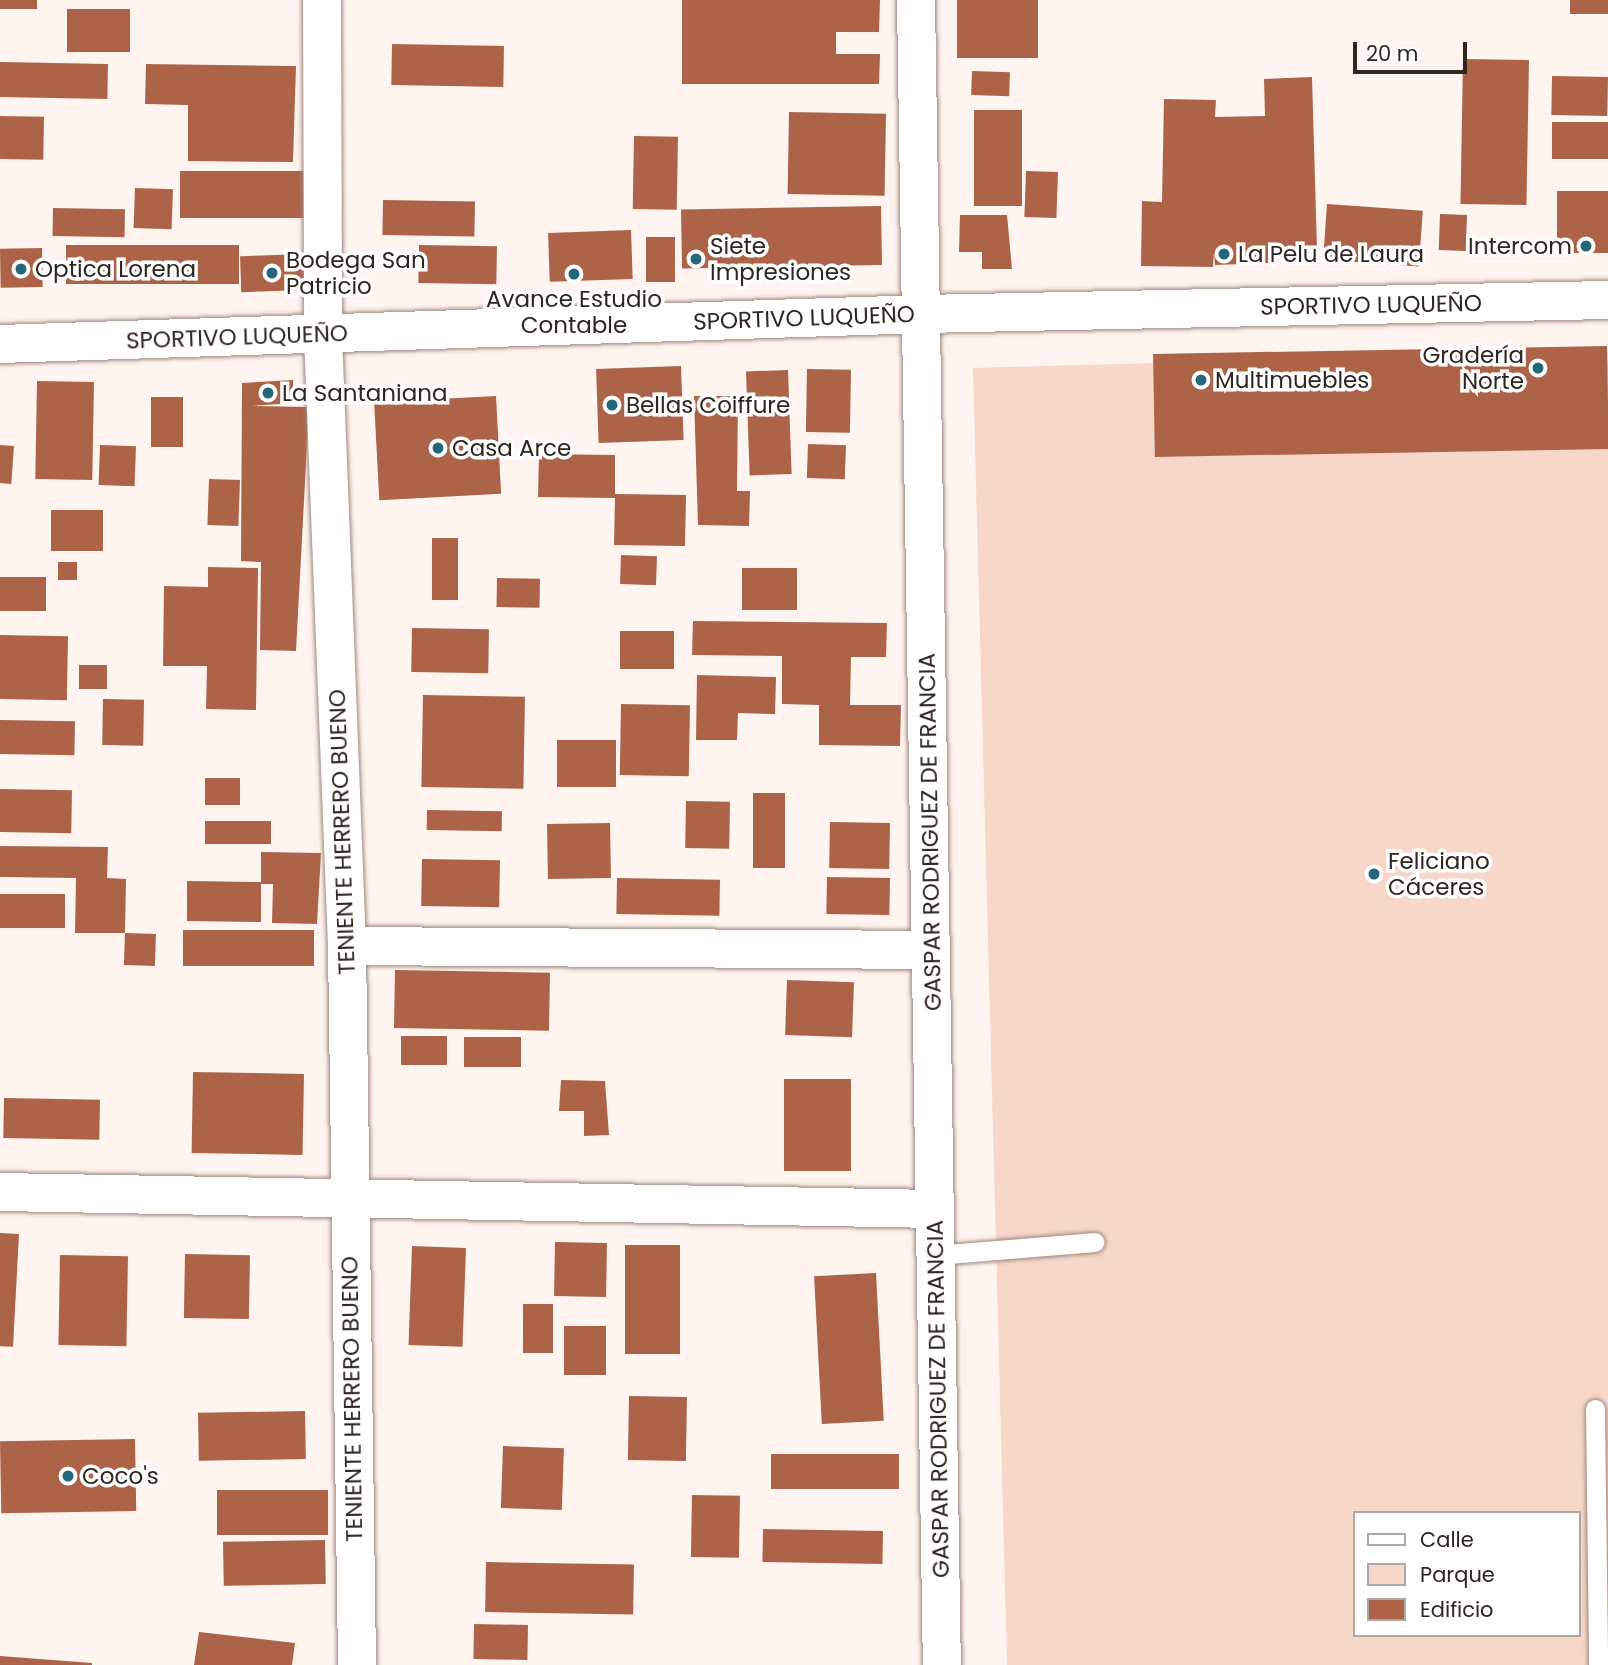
<!DOCTYPE html>
<meta charset="utf-8">
<style>
body{margin:0}
#map{position:relative;width:1608px;height:1665px;overflow:hidden;background:#fff4f0;font-family:Poppins,sans-serif}
div>[style]{position:absolute}
[style*='--x']{left:calc(var(--x)*1px);top:calc(var(--y)*1px);width:calc(var(--w)*1px);rotate:calc(var(--a)*1deg)}
.green>*{inset:0;background:#f7d7ca}
.building>*{inset:0;background:#ac6347;transform-origin:0 0}
.roads{filter:drop-shadow(0 0 2px #9f877d) drop-shadow(0 0 2px #9f877d)}
.service>*{height:19px;margin:-9.5px;padding:0 9.5px;transform-origin:9.5px;border-radius:9.5px;background:#fff}
.minor>*{height:38px;margin:-19px;padding:0 19px;transform-origin:19px;border-radius:19px;background:#fff}
.tertiary>*{height:38px;margin:-19px;padding:0 19px;transform-origin:19px;border-radius:19px;background:#fff}
.dots>*{width:19px;height:19px;translate:-50% -50%;box-sizing:border-box;border:4px solid #fff;border-radius:50%}
span{translate:-50% -50%;white-space:nowrap;text-align:center;line-height:1.15;-webkit-text-stroke:7px #fff;paint-order:stroke}
.poi-label{font-size:23px;color:#2f2521}
.left{translate:0 -50%;text-align:left}
.right{translate:-100% -50%;text-align:right}
.street-label{font-size:23px;color:#2f2521}
.legend{position:absolute;left:1353px;top:1511px;width:228px;height:126px;box-sizing:border-box;background:#fff;border:2px solid #aca8a6;margin:0;padding:9px 12px;list-style:none;font-size:21px;color:#2f2521}
.legend li{display:flex;align-items:center;gap:14px;height:35px}
.legend b{width:35px;border:2px solid #aca8a6}
.scale{position:absolute;left:1353px;top:42px;width:114px;height:32px;box-sizing:border-box;border:4px solid #2f2521;border-top:0;padding-left:9px;font-size:21px;line-height:24px;white-space:nowrap;color:#2f2521;-webkit-text-stroke:5px #fff;paint-order:stroke}
</style>
<div id="map">
<div class="green">
<i style="clip-path:polygon(evenodd,1608px 351px,1608px 1665px,1007px 1665px,973px 368px,1608px 351px,1354px 1513px,1578px 1513px,1578px 1635px,1354px 1635px,1354px 1513px)"></i>
</div>
<div class="building">
<i style="left:0;top:0;width:37px;height:9px"></i>
<i style="clip-path:polygon(682px 0,880px 0,879px 32px,836px 32px,836px 54px,880px 54px,879px 84px,682px 84px)"></i>
<i style="left:957px;top:0;width:81px;height:58px"></i>
<i style="left:1570px;top:0;width:38px;height:14px"></i>
<i style="left:67px;top:9px;width:63px;height:43px"></i>
<i style="left:392px;top:44px;width:112px;height:41px;rotate:1deg"></i>
<i style="left:1463px;top:59px;width:66px;height:145px;rotate:1deg"></i>
<i style="left:0;top:62px;width:108px;height:35px;rotate:1deg"></i>
<i style="clip-path:polygon(146px 64px,296px 66px,293px 162px,188px 161px,188px 105px,145px 104px)"></i>
<i style="left:972px;top:71px;width:38px;height:24px;rotate:2deg"></i>
<i style="left:1552px;top:76px;width:56px;height:39px;rotate:1deg"></i>
<i style="clip-path:polygon(1312px 77px,1317px 249px,1270px 251px,1270px 263px,1215px 265px,1214px 252px,1213px 267px,1141px 266px,1142px 201px,1162px 202px,1164px 99px,1216px 100px,1215px 117px,1265px 116px,1264px 79px)"></i>
<i style="left:974px;top:110px;width:48px;height:96px"></i>
<i style="left:789px;top:112px;width:97px;height:82px;rotate:1deg"></i>
<i style="left:0;top:116px;width:44px;height:43px;rotate:1deg"></i>
<i style="left:1552px;top:122px;width:56px;height:37px"></i>
<i style="left:634px;top:136px;width:44px;height:73px;rotate:1deg"></i>
<i style="left:180px;top:171px;width:128px;height:47px"></i>
<i style="left:1026px;top:171px;width:32px;height:46px;rotate:2deg"></i>
<i style="left:135px;top:188px;width:38px;height:40px;rotate:2deg"></i>
<i style="left:1608px;top:191px;width:62px;height:51px;rotate:90deg"></i>
<i style="left:383px;top:200px;width:92px;height:35px;rotate:1deg"></i>
<i style="left:1327px;top:204px;width:96px;height:56px;rotate:4deg"></i>
<i style="left:881px;top:206px;width:59px;height:200px;rotate:89deg"></i>
<i style="left:53px;top:208px;width:72px;height:28px;rotate:1deg"></i>
<i style="left:1440px;top:214px;width:27px;height:36px;rotate:2deg"></i>
<i style="clip-path:polygon(960px 215px,1007px 215px,1012px 269px,982px 269px,982px 252px,959px 252px)"></i>
<i style="left:631px;top:230px;width:49px;height:83px;rotate:88deg"></i>
<i style="left:646px;top:237px;width:29px;height:45px"></i>
<i style="left:66px;top:245px;width:173px;height:39px"></i>
<i style="left:419px;top:245px;width:78px;height:38px;rotate:1deg"></i>
<i style="left:42px;top:248px;width:39px;height:42px;rotate:89deg"></i>
<i style="left:303px;top:254px;width:36px;height:63px;rotate:88deg"></i>
<i style="left:1607px;top:346px;width:103px;height:454px;rotate:89deg"></i>
<i style="left:681px;top:366px;width:74px;height:85px;rotate:88deg"></i>
<i style="left:807px;top:369px;width:44px;height:63px;rotate:1deg"></i>
<i style="left:788px;top:370px;width:104px;height:42px;rotate:88deg"></i>
<i style="clip-path:polygon(293px 380px,294px 403px,251px 406px,309px 407px,296px 651px,260px 650px,261px 562px,241px 561px,242px 383px)"></i>
<i style="left:37px;top:381px;width:57px;height:98px;rotate:1deg"></i>
<i style="left:496px;top:396px;width:98px;height:122px;rotate:87deg"></i>
<i style="clip-path:polygon(694px 396px,738px 396px,737px 491px,750px 491px,749px 526px,698px 525px)"></i>
<i style="left:151px;top:397px;width:32px;height:50px"></i>
<i style="left:808px;top:444px;width:38px;height:34px;rotate:2deg"></i>
<i style="left:0;top:445px;width:14px;height:38px;rotate:4deg"></i>
<i style="left:100px;top:445px;width:36px;height:40px;rotate:2deg"></i>
<i style="clip-path:polygon(539px 454px,615px 455px,615px 494px,686px 495px,685px 546px,614px 545px,615px 498px,538px 497px)"></i>
<i style="left:209px;top:479px;width:31px;height:46px;rotate:2deg"></i>
<i style="left:51px;top:510px;width:52px;height:41px"></i>
<i style="left:432px;top:538px;width:26px;height:62px"></i>
<i style="left:621px;top:555px;width:36px;height:29px;rotate:2deg"></i>
<i style="left:58px;top:562px;width:19px;height:18px"></i>
<i style="clip-path:polygon(208px 567px,258px 568px,256px 710px,206px 709px,207px 666px,163px 666px,164px 586px,208px 587px)"></i>
<i style="left:742px;top:568px;width:55px;height:42px"></i>
<i style="left:0;top:577px;width:46px;height:34px"></i>
<i style="left:497px;top:578px;width:43px;height:29px;rotate:1deg"></i>
<i style="clip-path:polygon(693px 621px,887px 623px,886px 657px,851px 657px,850px 705px,901px 705px,900px 746px,819px 745px,819px 705px,782px 704px,782px 656px,692px 655px)"></i>
<i style="left:412px;top:628px;width:77px;height:44px;rotate:1deg"></i>
<i style="left:620px;top:631px;width:54px;height:38px"></i>
<i style="left:0;top:635px;width:68px;height:64px;rotate:1deg"></i>
<i style="left:79px;top:665px;width:28px;height:24px"></i>
<i style="clip-path:polygon(697px 675px,776px 677px,775px 714px,738px 713px,737px 740px,696px 740px)"></i>
<i style="left:423px;top:695px;width:102px;height:92px;rotate:1deg"></i>
<i style="left:103px;top:699px;width:41px;height:46px;rotate:1deg"></i>
<i style="left:621px;top:704px;width:69px;height:71px;rotate:1deg"></i>
<i style="left:0;top:720px;width:75px;height:34px;rotate:1deg"></i>
<i style="left:557px;top:740px;width:59px;height:47px"></i>
<i style="left:205px;top:778px;width:35px;height:27px"></i>
<i style="left:0;top:789px;width:72px;height:43px;rotate:1deg"></i>
<i style="left:753px;top:793px;width:32px;height:75px"></i>
<i style="left:686px;top:801px;width:44px;height:47px;rotate:1deg"></i>
<i style="left:427px;top:810px;width:75px;height:20px;rotate:1deg"></i>
<i style="left:205px;top:821px;width:66px;height:23px"></i>
<i style="left:830px;top:822px;width:60px;height:46px;rotate:1deg"></i>
<i style="left:610px;top:823px;width:55px;height:63px;rotate:89deg"></i>
<i style="clip-path:polygon(0 846px,108px 847px,107px 878px,126px 879px,125px 933px,75px 933px,76px 878px,0 877px)"></i>
<i style="clip-path:polygon(261px 852px,321px 853px,317px 924px,272px 923px,273px 884px,261px 884px,261px 922px,187px 921px,187px 881px,261px 882px)"></i>
<i style="left:422px;top:859px;width:78px;height:47px;rotate:1deg"></i>
<i style="left:827px;top:877px;width:63px;height:37px;rotate:1deg"></i>
<i style="left:617px;top:878px;width:103px;height:36px;rotate:1deg"></i>
<i style="left:0;top:894px;width:65px;height:34px"></i>
<i style="left:183px;top:930px;width:131px;height:36px"></i>
<i style="left:125px;top:933px;width:31px;height:32px;rotate:2deg"></i>
<i style="left:395px;top:970px;width:155px;height:58px;rotate:1deg"></i>
<i style="left:787px;top:980px;width:67px;height:55px;rotate:2deg"></i>
<i style="left:401px;top:1036px;width:46px;height:29px"></i>
<i style="left:464px;top:1037px;width:57px;height:30px"></i>
<i style="left:193px;top:1072px;width:111px;height:81px;rotate:1deg"></i>
<i style="left:784px;top:1079px;width:67px;height:92px"></i>
<i style="clip-path:polygon(561px 1080px,605px 1081px,609px 1135px,584px 1136px,584px 1111px,559px 1111px)"></i>
<i style="left:4px;top:1098px;width:96px;height:40px;rotate:1deg"></i>
<i style="left:0;top:1233px;width:19px;height:113px;rotate:3deg"></i>
<i style="left:555px;top:1242px;width:52px;height:54px;rotate:1deg"></i>
<i style="left:625px;top:1245px;width:55px;height:109px"></i>
<i style="left:412px;top:1246px;width:54px;height:99px;rotate:2deg"></i>
<i style="left:185px;top:1254px;width:65px;height:64px;rotate:1deg"></i>
<i style="left:60px;top:1255px;width:68px;height:90px;rotate:1deg"></i>
<i style="left:876px;top:1273px;width:148px;height:62px;rotate:87deg"></i>
<i style="left:523px;top:1304px;width:30px;height:49px"></i>
<i style="left:564px;top:1326px;width:42px;height:49px"></i>
<i style="left:629px;top:1396px;width:58px;height:64px;rotate:1deg"></i>
<i style="left:305px;top:1411px;width:48px;height:107px;rotate:89deg"></i>
<i style="left:135px;top:1439px;width:72px;height:135px;rotate:89deg"></i>
<i style="left:503px;top:1446px;width:61px;height:62px;rotate:2deg"></i>
<i style="left:771px;top:1454px;width:128px;height:35px"></i>
<i style="left:217px;top:1490px;width:111px;height:45px"></i>
<i style="left:692px;top:1495px;width:48px;height:62px;rotate:1deg"></i>
<i style="left:763px;top:1529px;width:120px;height:33px;rotate:1deg"></i>
<i style="left:325px;top:1540px;width:44px;height:102px;rotate:89deg"></i>
<i style="left:486px;top:1562px;width:148px;height:50px;rotate:1deg"></i>
<i style="left:474px;top:1624px;width:54px;height:35px;rotate:1deg"></i>
<i style="clip-path:polygon(199px 1632px,295px 1643px,292px 1665px,194px 1665px)"></i>
<i style="clip-path:polygon(0 1656px,92px 1663px,92px 1665px,0 1665px)"></i>
</div>
<div class="roads">
<div class="service">
<i style="--x:936;--y:1255;--w:159;--a:-4.7"></i>
<i style="--x:1595;--y:1409;--w:256;--a:89.3"></i>
</div>
<div class="minor">
<i style="--x:322;--y:0;--w:335;--a:89.8"></i>
<i style="--x:323;--y:335;--w:611;--a:87.75"></i>
<i style="--x:347;--y:946;--w:719;--a:89.2"></i>
<i style="--x:916;--y:0;--w:1665;--a:89.11"></i>
<i style="--x:347;--y:946;--w:584;--a:0.39"></i>
<i style="--x:0;--y:1192;--w:935;--a:1.04"></i>
</div>
<div class="tertiary">
<i style="--x:0;--y:344;--w:922;--a:-1.86"></i>
<i style="--x:922;--y:314;--w:686;--a:-1.17"></i>
</div>
</div>
<div class="dots">
<i style="left:1586px;top:246px;background:#25667a"></i>
<i style="left:1224px;top:254px;background:#25667a"></i>
<i style="left:696px;top:259px;background:#25667a"></i>
<i style="left:21px;top:269px;background:#25667a"></i>
<i style="left:272px;top:273px;background:#25667a"></i>
<i style="left:574px;top:274px;background:#25667a"></i>
<i style="left:1538px;top:368px;background:#25667a"></i>
<i style="left:1201px;top:380px;background:#25667a"></i>
<i style="left:268px;top:393px;background:#25667a"></i>
<i style="left:612px;top:405px;background:#25667a"></i>
<i style="left:438px;top:448px;background:#25667a"></i>
<i style="left:1374px;top:874px;background:#25667a"></i>
<i style="left:68px;top:1476px;background:#25667a"></i>
</div>
<div class="poi-label">
<span class="left" style="left:710px;top:259px">Siete<br>Impresiones</span>
<span class="right" style="left:1572px;top:246px">Intercom</span>
<span class="left" style="left:1238px;top:254px">La Pelu de Laura</span>
<span class="left" style="left:286px;top:273px">Bodega San<br>Patricio</span>
<span class="left" style="left:35px;top:269px">Optica Lorena</span>
<span style="left:574px;top:312px">Avance Estudio<br>Contable</span>
<span class="right" style="left:1524px;top:368px">Gradería<br>Norte</span>
<span class="left" style="left:1215px;top:380px">Multimuebles</span>
<span class="left" style="left:282px;top:393px">La Santaniana</span>
<span class="left" style="left:626px;top:405px">Bellas Coiffure</span>
<span class="left" style="left:452px;top:448px">Casa Arce</span>
<span class="left" style="left:1388px;top:874px">Feliciano<br>Cáceres</span>
<span class="left" style="left:82px;top:1476px">Coco's</span>
</div>
<div class="street-label">
<span style="left:1371px;top:305px;rotate:-1deg">SPORTIVO LUQUEÑO</span>
<span style="left:804px;top:318px;rotate:-2deg">SPORTIVO LUQUEÑO</span>
<span style="left:237px;top:337px;rotate:-2deg">SPORTIVO LUQUEÑO</span>
<span style="left:342px;top:832px;rotate:-92deg">TENIENTE HERRERO BUENO</span>
<span style="left:930px;top:832px;rotate:-91deg">GASPAR RODRIGUEZ DE FRANCIA</span>
<span style="left:352px;top:1399px;rotate:-91deg">TENIENTE HERRERO BUENO</span>
<span style="left:938px;top:1399px;rotate:-91deg">GASPAR RODRIGUEZ DE FRANCIA</span>
</div>
<ul class="legend">
<li><b style="height:9px;background:#fff"></b>Calle</li>
<li><b style="height:19px;background:#f7d7ca"></b>Parque</li>
<li><b style="height:19px;background:#ac6347"></b>Edificio</li>
</ul>
<div class="scale">20 m</div>
</div>
